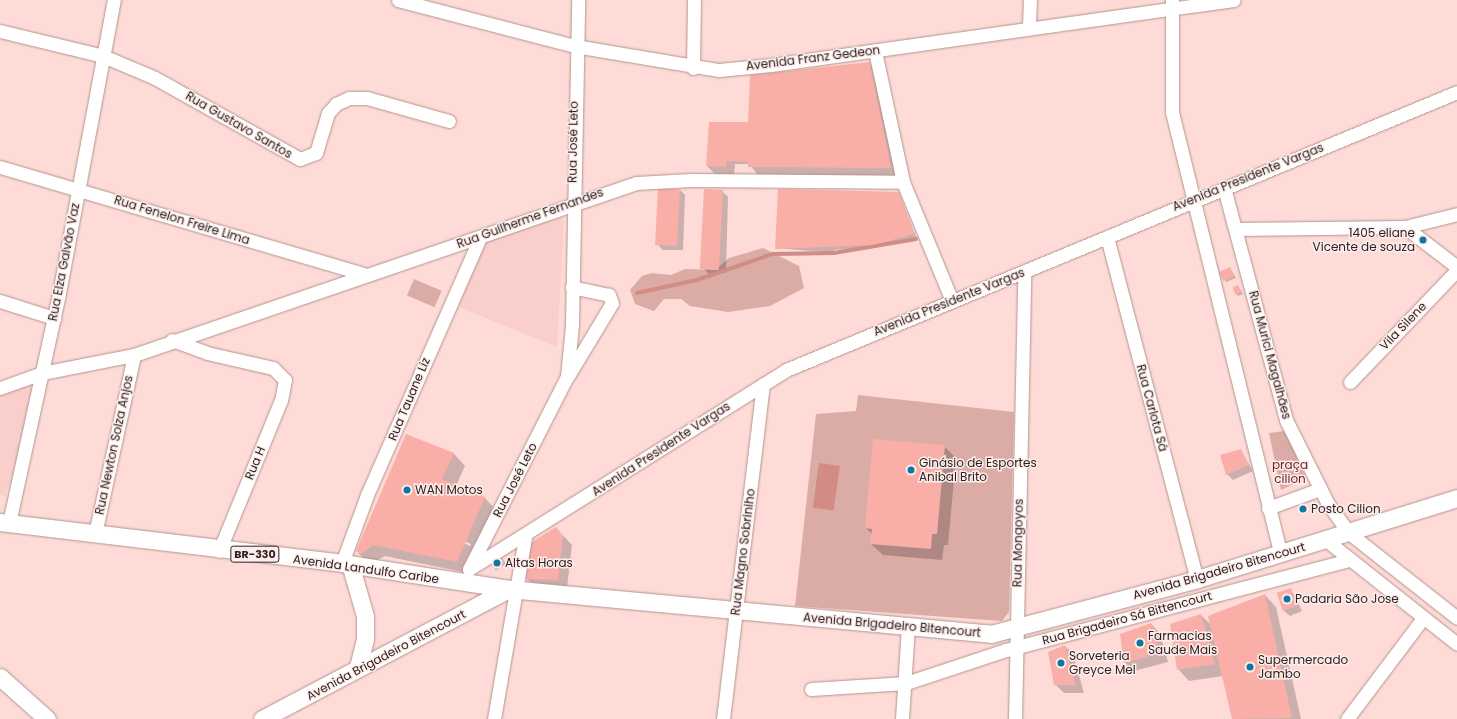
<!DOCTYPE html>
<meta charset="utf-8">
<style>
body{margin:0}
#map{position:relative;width:1457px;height:719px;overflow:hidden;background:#fedbd7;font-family:Poppins,sans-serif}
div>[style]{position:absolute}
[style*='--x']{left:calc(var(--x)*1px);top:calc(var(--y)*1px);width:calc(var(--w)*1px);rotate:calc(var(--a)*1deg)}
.built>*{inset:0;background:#faceca}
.green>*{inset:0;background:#dbaba6;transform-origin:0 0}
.water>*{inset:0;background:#d28b85;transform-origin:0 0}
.shadow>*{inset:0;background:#0003;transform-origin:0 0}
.stream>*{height:3.5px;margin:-1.75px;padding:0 1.75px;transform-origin:1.75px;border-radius:1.75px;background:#d28b85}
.building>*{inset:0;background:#f9afa8;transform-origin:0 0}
.roads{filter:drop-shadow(0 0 1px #b3938f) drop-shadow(0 0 1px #b3938f)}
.minor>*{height:13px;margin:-6.5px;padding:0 6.5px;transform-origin:6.5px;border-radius:6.5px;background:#fff}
.major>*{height:17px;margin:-8.5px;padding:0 8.5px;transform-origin:8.5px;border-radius:8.5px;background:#fff}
.dots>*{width:11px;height:11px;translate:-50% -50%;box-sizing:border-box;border:2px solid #fceeec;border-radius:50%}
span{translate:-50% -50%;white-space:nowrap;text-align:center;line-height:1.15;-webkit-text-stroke:3px #fceeec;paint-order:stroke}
.shield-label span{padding:1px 3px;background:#fceeec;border:1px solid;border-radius:3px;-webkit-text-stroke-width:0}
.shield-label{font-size:11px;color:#2e2120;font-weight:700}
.street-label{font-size:12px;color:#2e2120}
.poi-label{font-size:12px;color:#2e2120}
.right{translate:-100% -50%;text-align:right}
.left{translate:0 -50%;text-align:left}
.park-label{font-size:12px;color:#752020}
</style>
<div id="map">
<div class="built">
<i style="clip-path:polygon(561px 217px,564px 222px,557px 347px,459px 307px,482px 243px)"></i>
<i style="clip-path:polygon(34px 383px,19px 459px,5px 496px,0 495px,0 393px)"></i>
</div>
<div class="green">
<i style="clip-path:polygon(763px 248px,799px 266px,804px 288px,770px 306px,728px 312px,690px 306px,681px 299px,664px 299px,654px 311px,635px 304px,630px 290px,642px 276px,652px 273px,671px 275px,685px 269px,715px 270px,729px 258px)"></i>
<i style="left:414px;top:279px;width:30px;height:18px;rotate:23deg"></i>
<i style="clip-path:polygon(858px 395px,1014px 412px,1009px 612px,1002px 621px,795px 606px,816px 414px,856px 411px)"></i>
<i style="clip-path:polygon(1285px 431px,1306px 478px,1281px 490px,1269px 433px)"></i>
</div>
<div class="water">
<i style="left:819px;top:463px;width:21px;height:45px;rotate:8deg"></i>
</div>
<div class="shadow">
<i style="clip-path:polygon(869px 63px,878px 72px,899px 176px,758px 175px,749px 164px,735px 164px,734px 175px,715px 174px,707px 166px,748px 123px)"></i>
<i style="clip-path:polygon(680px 190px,685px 195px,683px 250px,663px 250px,658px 245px)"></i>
<i style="clip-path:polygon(722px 191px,728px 197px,726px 273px,709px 274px,703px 268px)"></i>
<i style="clip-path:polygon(899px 193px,916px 237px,876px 247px,834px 250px,834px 253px,776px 248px)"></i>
<i style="clip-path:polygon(1230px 268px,1236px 278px,1226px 282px,1220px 272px)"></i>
<i style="clip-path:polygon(1238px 286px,1243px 294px,1238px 296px,1236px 293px)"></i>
<i style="clip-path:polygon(evenodd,406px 435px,454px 454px,465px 466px,456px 486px,485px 498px,493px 507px,468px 573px,385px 556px,370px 564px,358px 553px,406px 435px,433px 528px,471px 544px,470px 546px,433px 530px,433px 528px)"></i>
<i style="clip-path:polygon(944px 446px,956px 458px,948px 545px,944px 545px,942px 560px,883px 555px,871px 544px,872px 534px,866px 528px)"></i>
<i style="clip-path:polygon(1241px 451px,1253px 471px,1233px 480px,1227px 474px)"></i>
<i style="clip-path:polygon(556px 528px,572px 545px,567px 588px,535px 587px,526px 578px)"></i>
<i style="left:502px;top:558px;width:7px;height:12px;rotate:56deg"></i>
<i style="clip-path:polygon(1291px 589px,1302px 611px,1290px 616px,1284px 611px)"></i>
<i style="clip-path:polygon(1265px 595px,1276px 607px,1301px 719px,1233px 719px,1223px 676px,1189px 681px,1178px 669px,1201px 615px,1211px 625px)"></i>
<i style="clip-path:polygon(1151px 624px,1160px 633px,1168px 662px,1134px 671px,1125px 663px,1121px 635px)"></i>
<i style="clip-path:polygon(1065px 646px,1073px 654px,1084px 693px,1064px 693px,1055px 684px)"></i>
</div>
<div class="stream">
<i style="--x:637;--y:293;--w:61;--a:-12.2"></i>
<i style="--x:697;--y:280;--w:80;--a:-18.9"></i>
<i style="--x:773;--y:254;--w:61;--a:-0.9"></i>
<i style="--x:834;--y:253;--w:83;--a:-9.7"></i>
</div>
<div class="building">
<i style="clip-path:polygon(870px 62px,891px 168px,748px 167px,748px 162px,727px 161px,726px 167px,706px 166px,709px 122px,748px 122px,750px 75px)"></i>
<i style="left:658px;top:188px;width:22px;height:57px;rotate:3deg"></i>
<i style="left:704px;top:189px;width:19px;height:80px;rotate:3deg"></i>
<i style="clip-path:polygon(778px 189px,899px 192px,914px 234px,873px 245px,775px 249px)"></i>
<i style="left:1230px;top:267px;width:10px;height:12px;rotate:66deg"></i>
<i style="left:1238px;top:285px;width:8px;height:6px;rotate:67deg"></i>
<i style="clip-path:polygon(406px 434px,454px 453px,442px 479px,485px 497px,457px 562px,373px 545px,361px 554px,356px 551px)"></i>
<i style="clip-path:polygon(873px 439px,945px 445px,937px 534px,932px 534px,931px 549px,870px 544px,872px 529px,865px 528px)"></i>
<i style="clip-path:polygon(1241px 449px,1249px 465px,1226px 475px,1220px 455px)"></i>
<i style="clip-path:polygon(556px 527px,563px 536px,558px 580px,525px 579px,530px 543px)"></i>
<i style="clip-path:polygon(502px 557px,504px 562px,493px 568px,490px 563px)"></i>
<i style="left:1291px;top:588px;width:19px;height:15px;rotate:72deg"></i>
<i style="clip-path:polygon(1265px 594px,1292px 718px,1232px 719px,1208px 616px)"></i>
<i style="clip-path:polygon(1201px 614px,1215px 664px,1177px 670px,1170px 624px)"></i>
<i style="clip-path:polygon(1151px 623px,1160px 653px,1124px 663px,1120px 634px)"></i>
<i style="clip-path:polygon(1065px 645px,1076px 685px,1054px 685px,1048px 652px)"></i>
</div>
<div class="roads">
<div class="minor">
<i style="--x:398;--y:0;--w:183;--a:14.6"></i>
<i style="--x:575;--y:46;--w:146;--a:9.5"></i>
<i style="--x:719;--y:70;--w:52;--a:-5.5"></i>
<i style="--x:771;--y:65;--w:467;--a:-8"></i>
<i style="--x:1172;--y:0;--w:112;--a:90"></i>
<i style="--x:1172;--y:112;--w:454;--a:76.2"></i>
<i style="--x:1029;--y:26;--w:26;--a:-88"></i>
<i style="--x:0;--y:31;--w:106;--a:13.6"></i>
<i style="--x:103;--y:56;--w:56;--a:22.9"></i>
<i style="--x:155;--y:78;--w:166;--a:29.2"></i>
<i style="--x:300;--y:159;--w:17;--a:-21"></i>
<i style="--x:316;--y:153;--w:42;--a:-73.3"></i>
<i style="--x:328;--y:113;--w:12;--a:-48"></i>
<i style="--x:336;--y:104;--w:14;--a:-25"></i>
<i style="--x:349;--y:98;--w:18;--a:0"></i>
<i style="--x:367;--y:98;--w:85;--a:15.7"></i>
<i style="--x:875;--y:51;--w:134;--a:77.9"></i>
<i style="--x:903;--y:182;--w:129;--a:67.6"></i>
<i style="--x:693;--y:68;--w:68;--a:-89.2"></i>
<i style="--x:0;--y:167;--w:378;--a:16.4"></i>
<i style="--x:1224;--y:188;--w:240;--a:75"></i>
<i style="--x:1286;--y:420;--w:94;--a:63.4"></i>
<i style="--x:1328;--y:504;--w:36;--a:54"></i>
<i style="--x:1349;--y:533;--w:137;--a:38.2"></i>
<i style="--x:1405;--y:227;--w:66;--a:37.6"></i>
<i style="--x:1236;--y:229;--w:169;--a:-0.7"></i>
<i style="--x:1405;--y:227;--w:54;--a:-14"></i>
<i style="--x:1107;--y:237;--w:354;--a:75.3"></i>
<i style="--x:0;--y:301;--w:57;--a:17.5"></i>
<i style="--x:172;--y:340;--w:37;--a:20"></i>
<i style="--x:207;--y:353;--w:68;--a:12.8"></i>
<i style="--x:273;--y:368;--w:17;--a:45"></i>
<i style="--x:285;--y:380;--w:20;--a:101"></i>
<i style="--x:281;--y:400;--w:163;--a:112.3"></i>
<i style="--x:568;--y:376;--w:85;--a:-58.9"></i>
<i style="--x:612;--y:303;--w:9;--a:-111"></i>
<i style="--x:609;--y:295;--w:38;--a:-168"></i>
<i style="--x:1350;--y:382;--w:155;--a:-46.3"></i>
<i style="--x:0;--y:388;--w:45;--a:-19.7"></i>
<i style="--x:42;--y:373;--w:94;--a:-11.1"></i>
<i style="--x:134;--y:355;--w:531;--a:-18.91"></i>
<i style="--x:636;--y:183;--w:55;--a:-3.1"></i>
<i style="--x:691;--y:180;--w:212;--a:0.5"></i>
<i style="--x:1268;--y:508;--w:55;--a:-20.1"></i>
<i style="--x:9;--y:523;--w:235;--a:-77.7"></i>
<i style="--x:59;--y:293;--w:298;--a:-79.4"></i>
<i style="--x:95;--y:534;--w:183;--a:-77.7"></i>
<i style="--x:1326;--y:540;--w:167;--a:38.4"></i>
<i style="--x:342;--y:563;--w:72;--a:-69.8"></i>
<i style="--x:367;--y:495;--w:281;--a:-66.3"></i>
<i style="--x:469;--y:569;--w:374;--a:-32.1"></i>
<i style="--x:786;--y:370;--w:726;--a:-22.5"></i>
<i style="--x:469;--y:569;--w:216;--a:-63"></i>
<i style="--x:567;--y:377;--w:52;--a:-84.5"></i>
<i style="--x:572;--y:325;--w:325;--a:-88.9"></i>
<i style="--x:811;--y:689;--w:95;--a:-3.6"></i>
<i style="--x:906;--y:683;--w:105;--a:-18.3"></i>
<i style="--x:1006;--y:650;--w:355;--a:-14.7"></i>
<i style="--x:494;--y:719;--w:184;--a:-80.3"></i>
<i style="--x:723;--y:719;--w:337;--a:-83.2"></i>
<i style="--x:902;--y:719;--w:92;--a:-86.3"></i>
<i style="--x:1015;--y:719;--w:448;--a:-88.8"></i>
<i style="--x:1347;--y:719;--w:126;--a:-53"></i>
</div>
<div class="major">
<i style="--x:0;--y:522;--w:344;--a:6.8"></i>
<i style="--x:342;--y:563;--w:169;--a:8.8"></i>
<i style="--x:509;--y:589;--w:484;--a:5.3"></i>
<i style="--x:991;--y:634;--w:213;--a:-14.9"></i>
<i style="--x:1197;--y:579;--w:272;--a:-17.3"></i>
<i style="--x:350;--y:564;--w:54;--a:73.9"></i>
<i style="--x:365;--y:616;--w:23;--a:90"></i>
<i style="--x:365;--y:639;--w:30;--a:104"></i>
<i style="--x:0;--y:677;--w:63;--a:41.8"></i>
<i style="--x:262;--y:719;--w:279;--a:-27.8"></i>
</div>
</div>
<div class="dots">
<i style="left:1423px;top:240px;background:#1175a1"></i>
<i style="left:911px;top:470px;background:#1175a1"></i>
<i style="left:407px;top:490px;background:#1175a1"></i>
<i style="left:1303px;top:509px;background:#1175a1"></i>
<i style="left:497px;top:563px;background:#1175a1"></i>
<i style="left:1287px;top:599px;background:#1175a1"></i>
<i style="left:1140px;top:643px;background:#1175a1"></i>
<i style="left:1061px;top:663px;background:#1175a1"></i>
<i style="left:1250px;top:667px;background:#1175a1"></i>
</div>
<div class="shield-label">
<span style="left:255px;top:554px">BR-330</span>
</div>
<div class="street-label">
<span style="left:813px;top:58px;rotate:-7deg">Avenida Franz Gedeon</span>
<span style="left:239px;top:125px;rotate:30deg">Rua Gustavo Santos</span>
<span style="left:573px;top:142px;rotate:-89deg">Rua José Leto</span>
<span style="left:1248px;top:177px;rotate:-22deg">Avenida Presidente Vargas</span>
<span style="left:530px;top:218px;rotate:-20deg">Rua Guilherme Fernandes</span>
<span style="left:182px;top:220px;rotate:17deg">Rua Fenelon Freire Lima</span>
<span style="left:64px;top:262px;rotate:-79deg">Rua Elza Galvão Vaz</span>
<span style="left:949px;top:302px;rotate:-22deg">Avenida Presidente Vargas</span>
<span style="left:1403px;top:326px;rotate:-46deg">Vila Silene</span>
<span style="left:1270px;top:355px;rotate:75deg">Rua Murici Magalhães</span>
<span style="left:409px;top:399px;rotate:-67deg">Rua Tauane Liz</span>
<span style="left:1152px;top:408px;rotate:75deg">Rua Carlota Sá</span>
<span style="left:114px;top:445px;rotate:-78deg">Rua Newton Solza Anjos</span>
<span style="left:661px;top:449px;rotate:-33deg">Avenida Presidente Vargas</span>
<span style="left:255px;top:463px;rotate:-68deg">Rua H</span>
<span style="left:515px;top:480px;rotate:-63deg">Rua José Leto</span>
<span style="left:1018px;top:543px;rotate:-89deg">Rua Mongoyos</span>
<span style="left:743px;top:552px;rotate:-83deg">Rua Magno Sobriniho</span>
<span style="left:366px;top:569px;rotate:8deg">Avenida Landulfo Caribe</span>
<span style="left:1219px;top:571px;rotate:-16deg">Avenida Brigadeiro Bitencourt</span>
<span style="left:1127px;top:618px;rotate:-15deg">Rua Brigadeiro Sá Bittencourt</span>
<span style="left:892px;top:625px;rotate:5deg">Avenida Brigadeiro Bitencourt</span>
<span style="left:386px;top:655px;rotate:-28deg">Avenida Brigadeiro Bitencourt</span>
</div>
<div class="poi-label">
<span class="right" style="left:1415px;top:240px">1405 eliane<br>Vicente de souza</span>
<span class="left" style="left:919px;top:470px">Ginásio de Esportes<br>Anibal Brito</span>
<span class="left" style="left:415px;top:490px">WAN Motos</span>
<span class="left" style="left:1311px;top:509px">Posto Cilion</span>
<span class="left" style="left:505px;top:563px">Altas Horas</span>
<span class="left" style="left:1295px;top:599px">Padaria São Jose</span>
<span class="left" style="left:1148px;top:643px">Farmacias<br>Saude Mais</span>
<span class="left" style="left:1069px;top:663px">Sorveteria<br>Greyce Mel</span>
<span class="left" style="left:1258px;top:667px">Supermercado<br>Jambo</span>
</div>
<div class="park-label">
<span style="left:1290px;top:472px">praça<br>cilion</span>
</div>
</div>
